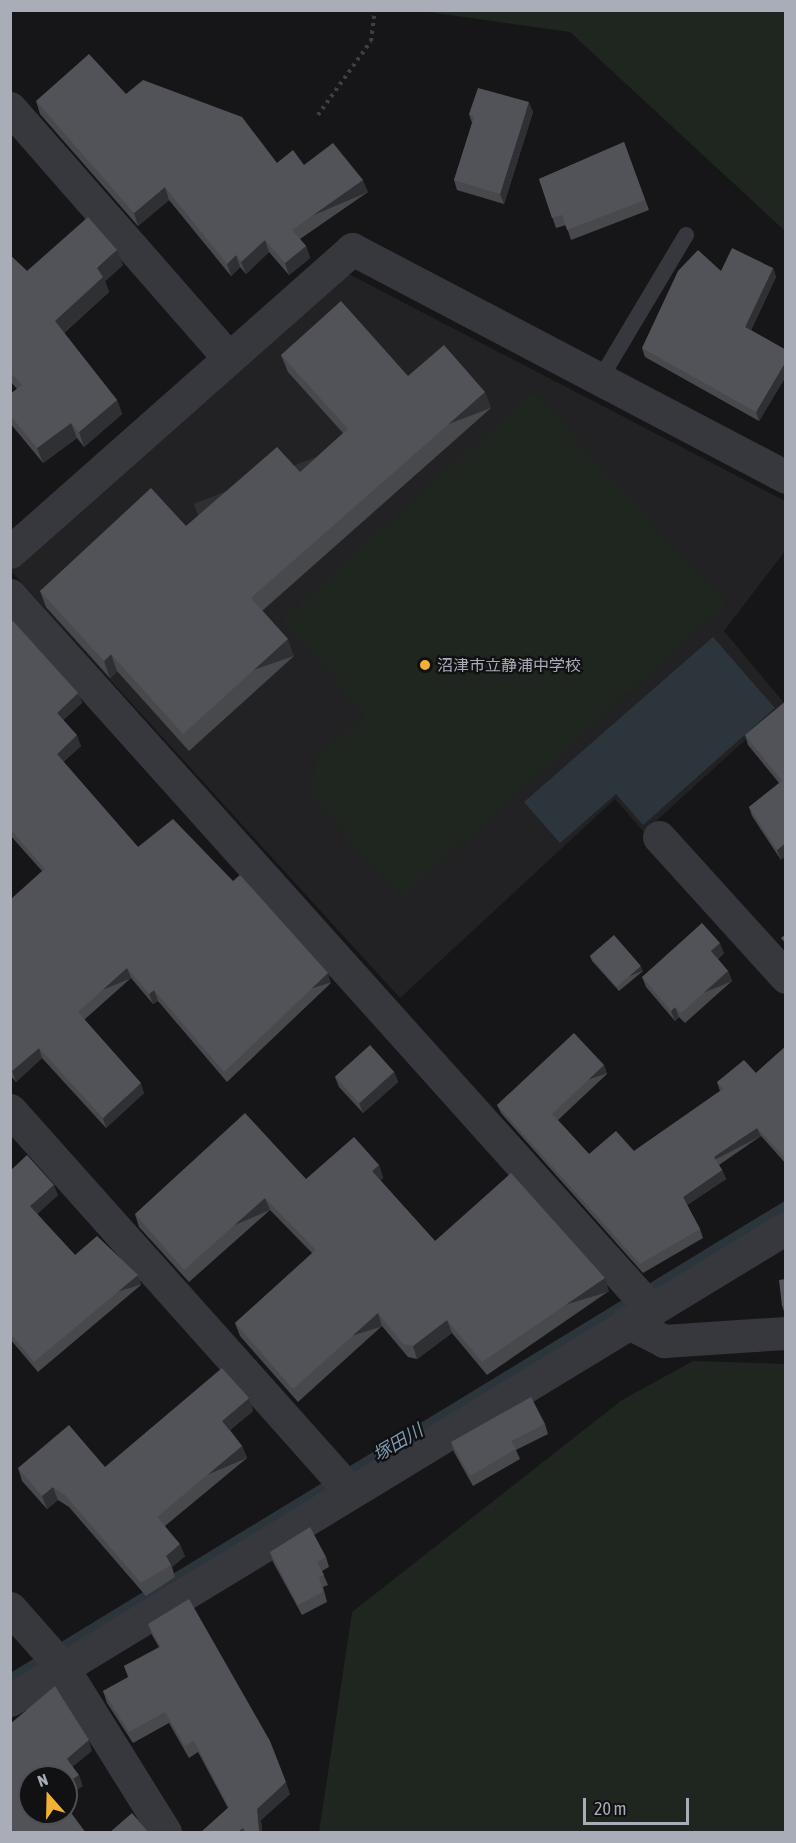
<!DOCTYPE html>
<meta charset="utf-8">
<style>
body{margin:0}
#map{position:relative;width:796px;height:1843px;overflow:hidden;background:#161618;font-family:"Asap Condensed","Noto Sans JP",sans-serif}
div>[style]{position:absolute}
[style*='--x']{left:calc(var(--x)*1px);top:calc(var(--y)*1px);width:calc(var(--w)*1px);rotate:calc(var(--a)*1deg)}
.built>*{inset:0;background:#222225}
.green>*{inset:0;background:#1e261f}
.water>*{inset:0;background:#2c353c}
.stream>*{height:10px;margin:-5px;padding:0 5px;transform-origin:5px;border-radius:5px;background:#2c353c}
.path>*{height:4px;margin-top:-2px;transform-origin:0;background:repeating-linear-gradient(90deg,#3d3f44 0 3px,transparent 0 7.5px)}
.lane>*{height:16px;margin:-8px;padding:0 8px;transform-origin:8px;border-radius:8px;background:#37383d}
.street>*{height:33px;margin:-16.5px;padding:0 16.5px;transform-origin:16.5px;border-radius:16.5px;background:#37383d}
.wall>*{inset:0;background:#47494d}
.shaded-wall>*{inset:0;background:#2f3033;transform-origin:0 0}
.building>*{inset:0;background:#525359;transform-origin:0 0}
.dots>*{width:16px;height:16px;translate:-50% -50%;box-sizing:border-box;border:3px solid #111113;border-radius:50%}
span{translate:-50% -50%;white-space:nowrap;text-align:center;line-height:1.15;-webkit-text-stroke:4.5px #111113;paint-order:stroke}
.poi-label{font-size:16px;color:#a8adb8}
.left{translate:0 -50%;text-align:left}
.water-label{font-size:18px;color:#7f9bb3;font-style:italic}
.frame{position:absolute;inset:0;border:12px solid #a8adb8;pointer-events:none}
.north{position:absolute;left:18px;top:1765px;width:60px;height:60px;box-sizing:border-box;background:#111113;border:2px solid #4d4f55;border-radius:50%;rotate:340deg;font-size:16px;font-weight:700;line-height:24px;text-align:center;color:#a8adb8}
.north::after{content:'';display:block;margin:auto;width:21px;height:27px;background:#f2b134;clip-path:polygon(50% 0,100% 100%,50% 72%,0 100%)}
.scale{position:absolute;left:583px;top:1798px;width:106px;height:27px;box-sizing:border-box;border:3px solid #a8adb8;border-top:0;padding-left:8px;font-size:18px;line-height:21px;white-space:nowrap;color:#a8adb8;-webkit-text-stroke:4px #111113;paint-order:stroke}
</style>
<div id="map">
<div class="built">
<i style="clip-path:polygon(345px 272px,785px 501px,785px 551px,724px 631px,785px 704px,644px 832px,615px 799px,400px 998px,11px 571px)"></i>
</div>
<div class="green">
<i style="clip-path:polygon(421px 11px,785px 11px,785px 231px,570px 32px)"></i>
<i style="clip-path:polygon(533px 392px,726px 604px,402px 897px,311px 797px,316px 759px,366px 714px,281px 620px)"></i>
<i style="clip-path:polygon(693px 1361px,785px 1364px,785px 1832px,319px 1832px,352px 1612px,622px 1400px)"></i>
</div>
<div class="water">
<i style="clip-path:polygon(713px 637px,775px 708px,643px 825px,616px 794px,560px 843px,524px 802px)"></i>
</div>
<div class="stream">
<i style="--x:10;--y:1679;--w:909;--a:-31.36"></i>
</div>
<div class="path">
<i style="--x:318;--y:115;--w:91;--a:-54.4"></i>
<i style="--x:371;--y:41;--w:31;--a:-83"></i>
</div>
<div class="lane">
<i style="--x:599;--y:381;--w:170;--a:-59.2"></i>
</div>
<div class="street">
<i style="--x:10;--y:108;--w:331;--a:48.8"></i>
<i style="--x:10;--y:552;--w:457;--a:-41.5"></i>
<i style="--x:352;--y:249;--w:490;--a:27.7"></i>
<i style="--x:10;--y:595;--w:957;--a:48.09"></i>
<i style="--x:659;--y:837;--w:189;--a:47.8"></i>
<i style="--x:10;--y:1110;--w:512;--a:48.25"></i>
<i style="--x:627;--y:1322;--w:42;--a:27.2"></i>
<i style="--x:664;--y:1341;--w:122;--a:-3.8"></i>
<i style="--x:10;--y:1608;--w:80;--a:48.5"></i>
<i style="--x:63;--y:1668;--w:193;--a:58.1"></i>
<i style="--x:10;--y:1700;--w:908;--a:-31.31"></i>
</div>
<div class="wall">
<i style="clip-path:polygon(126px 94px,277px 163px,304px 165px,368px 192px,300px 239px,306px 246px,310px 258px,289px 275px,269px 252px,246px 274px,240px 267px,231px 276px,169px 200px,138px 226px,40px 114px,36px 101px)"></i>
<i style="clip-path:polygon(533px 112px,504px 204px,457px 190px,454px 180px,472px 123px,469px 114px)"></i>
<i style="clip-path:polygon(624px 142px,649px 210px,571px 240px,566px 225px,556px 228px,539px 179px)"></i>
<i style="clip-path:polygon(10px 255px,27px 271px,123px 265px,105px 281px,109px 292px,64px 333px,117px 400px,122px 414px,84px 447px,77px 438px,43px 463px,10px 423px,10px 394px,17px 389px,10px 381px)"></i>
<i style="clip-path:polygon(773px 268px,776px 277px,751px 330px,786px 350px,786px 376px,759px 421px,645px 357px,642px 348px,721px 271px)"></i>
<i style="clip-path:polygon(281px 355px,408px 376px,491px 408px,262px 611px,294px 656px,189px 751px,117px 671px,110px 678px,46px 607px,40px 591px,186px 526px,300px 472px,343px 433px,288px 372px)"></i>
<i style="clip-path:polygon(10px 623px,78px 693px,82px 703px,63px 720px,81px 746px,63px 762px,138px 847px,331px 983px,227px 1082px,158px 1001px,153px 1004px,131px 978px,84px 1020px,144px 1093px,106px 1128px,42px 1058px,16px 1082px,10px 1075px,10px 900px,42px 871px,10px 835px)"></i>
<i style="clip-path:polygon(786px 701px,781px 860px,752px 816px,749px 807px,779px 783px,748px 745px,745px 735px)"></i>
<i style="clip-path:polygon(724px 953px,718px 959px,728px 971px,732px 981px,685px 1023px,679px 1017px,675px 1021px,646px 987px,642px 977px)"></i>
<i style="clip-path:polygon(590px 956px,643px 971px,619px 991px,592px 961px)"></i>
<i style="clip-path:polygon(786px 1046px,786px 1164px,761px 1136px,719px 1165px,722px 1170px,726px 1179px,687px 1205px,700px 1229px,703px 1238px,643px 1273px,501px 1113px,497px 1105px,604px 1065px,607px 1074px,558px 1120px,589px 1154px,634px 1151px,720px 1091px,717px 1082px,756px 1073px)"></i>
<i style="clip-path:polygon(394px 1072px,398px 1082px,363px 1113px,339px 1087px,335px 1077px)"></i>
<i style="clip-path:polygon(379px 1165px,383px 1178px,380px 1180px,435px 1241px,609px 1291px,487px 1375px,452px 1333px,417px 1359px,408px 1357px,382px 1326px,298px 1402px,240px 1336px,235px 1323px,312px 1253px,270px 1210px,189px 1282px,139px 1227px,135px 1214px)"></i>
<i style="clip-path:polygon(10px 1171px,58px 1195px,37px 1214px,75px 1255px,138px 1275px,141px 1285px,38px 1372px,10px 1339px)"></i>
<i style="clip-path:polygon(786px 1279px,786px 1314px,785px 1314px,782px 1306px)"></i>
<i style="clip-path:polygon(249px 1398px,253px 1411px,230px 1430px,242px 1446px,247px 1458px,165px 1526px,185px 1556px,172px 1567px,175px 1577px,146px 1596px,69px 1507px,58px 1500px,47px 1509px,22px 1481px,18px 1468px,105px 1467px)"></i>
<i style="clip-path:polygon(545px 1424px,548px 1434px,516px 1450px,520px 1459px,473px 1486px,454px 1452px,451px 1442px)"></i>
<i style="clip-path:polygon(270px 1552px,326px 1557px,329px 1567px,322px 1571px,328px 1585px,323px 1587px,327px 1602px,302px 1615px,273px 1562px)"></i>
<i style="clip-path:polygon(148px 1624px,290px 1794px,261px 1820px,262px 1833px,200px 1833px,228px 1808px,198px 1752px,189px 1758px,169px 1723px,133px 1743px,107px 1703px,103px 1691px,128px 1677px,124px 1666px,159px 1647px,152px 1635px)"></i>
</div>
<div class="shaded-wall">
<i style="clip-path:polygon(529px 102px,533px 112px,504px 204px,500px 194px)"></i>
<i style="left:363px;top:180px;width:13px;height:87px;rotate:67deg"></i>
<i style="clip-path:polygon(165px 187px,169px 200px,138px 226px,134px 213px)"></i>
<i style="clip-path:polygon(265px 240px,269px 252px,246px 274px,241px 262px)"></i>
<i style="clip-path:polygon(306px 246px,310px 258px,289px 275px,285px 263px)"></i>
<i style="clip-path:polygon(117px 250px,123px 265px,105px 281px,109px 292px,60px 336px,55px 321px,97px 268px)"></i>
<i style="clip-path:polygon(236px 255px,240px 267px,231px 276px,227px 264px)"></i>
<i style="clip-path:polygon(773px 268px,776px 277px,748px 336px,745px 327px)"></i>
<i style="clip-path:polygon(786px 361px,786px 376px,759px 421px,756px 412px)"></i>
<i style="left:485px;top:392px;width:17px;height:312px;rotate:69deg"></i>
<i style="clip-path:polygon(117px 400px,122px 414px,84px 447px,79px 432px)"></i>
<i style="clip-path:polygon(71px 423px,77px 438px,43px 463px,37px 448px)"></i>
<i style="left:288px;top:639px;width:18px;height:142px;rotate:71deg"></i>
<i style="clip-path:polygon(111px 654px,117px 671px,110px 678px,104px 661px)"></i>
<i style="clip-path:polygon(78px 693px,82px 703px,60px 723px,57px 713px)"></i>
<i style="clip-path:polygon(77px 735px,81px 746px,60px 764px,57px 754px)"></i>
<i style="clip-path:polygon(786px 843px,786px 856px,781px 860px,777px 850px)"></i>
<i style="clip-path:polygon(720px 943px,724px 953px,715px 961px,711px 951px)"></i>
<i style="left:641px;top:966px;width:5px;height:31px;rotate:68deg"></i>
<i style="left:127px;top:968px;width:11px;height:66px;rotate:68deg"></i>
<i style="left:728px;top:971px;width:11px;height:63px;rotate:68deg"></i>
<i style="left:328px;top:973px;width:10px;height:144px;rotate:73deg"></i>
<i style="clip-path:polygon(154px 990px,158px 1001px,153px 1004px,149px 994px)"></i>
<i style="clip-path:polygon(675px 1007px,679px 1017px,675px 1021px,671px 1011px)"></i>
<i style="clip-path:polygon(39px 1048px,42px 1058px,16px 1082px,12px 1071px)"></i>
<i style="left:604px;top:1065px;width:9px;height:71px;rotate:72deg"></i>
<i style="clip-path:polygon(394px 1072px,398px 1082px,363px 1113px,359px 1103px)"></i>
<i style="clip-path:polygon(141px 1083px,144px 1093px,106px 1128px,103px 1118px)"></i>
<i style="left:757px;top:1128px;width:9px;height:52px;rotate:63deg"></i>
<i style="clip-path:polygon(379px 1165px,383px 1178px,377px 1184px,372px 1171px)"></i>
<i style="clip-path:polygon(722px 1170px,726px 1179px,686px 1206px,683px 1197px)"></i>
<i style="clip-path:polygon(54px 1185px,58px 1195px,34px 1217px,30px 1206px)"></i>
<i style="left:265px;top:1198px;width:13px;height:108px;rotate:67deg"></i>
<i style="left:138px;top:1275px;width:10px;height:136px;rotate:73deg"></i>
<i style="left:605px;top:1278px;width:14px;height:149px;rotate:73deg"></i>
<i style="left:378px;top:1313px;width:14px;height:114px;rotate:73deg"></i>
<i style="clip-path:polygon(447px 1320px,452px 1333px,417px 1359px,413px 1346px)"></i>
<i style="clip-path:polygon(249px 1398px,253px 1411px,226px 1433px,222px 1421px)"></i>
<i style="left:242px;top:1446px;width:13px;height:111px;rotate:67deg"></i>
<i style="clip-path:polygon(53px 1487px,58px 1500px,47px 1509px,42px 1496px)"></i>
<i style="clip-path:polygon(180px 1544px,185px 1556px,172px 1567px,166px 1556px)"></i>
<i style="clip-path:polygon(89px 1740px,92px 1751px,70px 1769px,67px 1759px)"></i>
<i style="clip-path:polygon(79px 1775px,83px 1786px,68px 1796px,72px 1806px,66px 1811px,66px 1784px)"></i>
<i style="clip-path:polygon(286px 1782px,290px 1794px,261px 1820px,262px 1833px,259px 1833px,257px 1809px)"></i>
<i style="clip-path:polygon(243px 1828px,245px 1833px,236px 1833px)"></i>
</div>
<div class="building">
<i style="clip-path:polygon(89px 54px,126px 94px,143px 80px,242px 117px,277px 163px,293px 150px,304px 165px,333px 143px,363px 180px,292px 230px,306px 246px,285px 263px,265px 240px,241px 262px,236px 255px,227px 264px,165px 187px,134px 213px,36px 101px)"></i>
<i style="clip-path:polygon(478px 88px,529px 102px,500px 194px,454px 180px,474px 117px,469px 114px)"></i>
<i style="clip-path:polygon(624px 142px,645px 200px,567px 230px,562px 215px,552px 218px,539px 179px)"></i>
<i style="clip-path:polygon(88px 217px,117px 250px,97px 268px,103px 277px,55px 321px,117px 400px,79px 432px,71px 423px,37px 448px,10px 415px,10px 394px,22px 385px,10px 372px,10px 255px,27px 271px)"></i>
<i style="clip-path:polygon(732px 248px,773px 268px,745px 327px,786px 350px,786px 361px,756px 412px,642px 348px,678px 271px,698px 250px,721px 271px)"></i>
<i style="clip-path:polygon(341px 301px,408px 376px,444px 345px,485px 392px,251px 598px,288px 639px,183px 734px,111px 654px,104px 661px,40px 591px,151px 488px,186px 526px,277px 447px,300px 472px,348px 429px,281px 355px)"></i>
<i style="clip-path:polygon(13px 621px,78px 693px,57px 713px,77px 735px,57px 754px,138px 847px,173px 819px,233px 881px,240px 875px,328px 973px,224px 1072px,154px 990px,149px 994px,127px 968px,78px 1012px,141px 1083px,103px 1118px,39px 1048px,12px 1071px,10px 1070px,10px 900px,45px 869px,10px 829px,10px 623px)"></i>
<i style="clip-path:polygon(786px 701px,786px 843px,777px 850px,749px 807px,782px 781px,745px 735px)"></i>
<i style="clip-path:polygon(702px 923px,720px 943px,711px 951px,728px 971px,681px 1013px,675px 1007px,671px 1011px,642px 977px)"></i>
<i style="clip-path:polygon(786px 934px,786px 944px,781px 938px)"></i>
<i style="left:614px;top:935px;width:41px;height:32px;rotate:49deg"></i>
<i style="clip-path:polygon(574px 1033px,604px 1065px,552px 1114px,589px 1154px,616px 1131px,634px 1151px,723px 1089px,717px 1082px,744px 1060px,756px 1073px,786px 1046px,786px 1159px,757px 1128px,714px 1157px,722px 1170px,683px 1197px,700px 1229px,640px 1264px,497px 1105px)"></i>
<i style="left:370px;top:1045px;width:36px;height:47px;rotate:48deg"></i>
<i style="clip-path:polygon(245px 1113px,306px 1179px,354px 1137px,379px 1165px,372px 1171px,435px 1241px,511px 1173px,605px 1278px,482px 1362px,447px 1320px,413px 1346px,403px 1344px,378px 1313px,293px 1389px,235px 1323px,316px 1250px,265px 1198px,184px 1270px,135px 1214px)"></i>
<i style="clip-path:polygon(27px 1155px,54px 1185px,30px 1206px,75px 1255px,97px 1236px,138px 1275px,34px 1362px,10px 1333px,10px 1171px)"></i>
<i style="clip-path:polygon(786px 1279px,786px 1306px,782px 1306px,779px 1280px)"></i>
<i style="clip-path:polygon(222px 1368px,249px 1398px,222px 1421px,242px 1446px,157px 1517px,180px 1544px,166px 1556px,171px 1565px,141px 1583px,65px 1495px,53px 1487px,42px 1496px,18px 1468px,69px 1425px,105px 1467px)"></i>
<i style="clip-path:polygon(531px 1397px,545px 1424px,511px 1441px,516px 1449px,470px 1476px,451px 1442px)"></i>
<i style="clip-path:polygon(310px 1527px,326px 1557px,317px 1562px,324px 1575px,319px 1577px,323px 1592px,298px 1605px,270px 1552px)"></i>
<i style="clip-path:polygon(189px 1599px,270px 1741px,286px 1782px,257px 1809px,259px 1833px,246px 1833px,243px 1828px,236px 1833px,200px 1833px,229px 1807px,194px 1741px,185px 1746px,165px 1712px,129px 1732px,103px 1691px,129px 1677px,124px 1666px,161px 1647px,148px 1624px)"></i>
<i style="clip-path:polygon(55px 1686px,89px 1740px,67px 1759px,79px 1775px,66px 1784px,66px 1777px,30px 1777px,30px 1813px,66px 1813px,66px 1806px,86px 1833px,10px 1833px,10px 1724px)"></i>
<i style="clip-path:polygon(132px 1813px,149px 1833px,109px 1833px)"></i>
</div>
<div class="dots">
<i style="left:425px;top:665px;background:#f2b134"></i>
</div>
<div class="poi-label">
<span class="left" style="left:437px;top:665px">沼津市立静浦中学校</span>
</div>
<div class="water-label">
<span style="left:398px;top:1443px;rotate:-31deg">塚田川</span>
</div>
<div class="frame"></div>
<div class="north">N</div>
<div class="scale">20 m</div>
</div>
